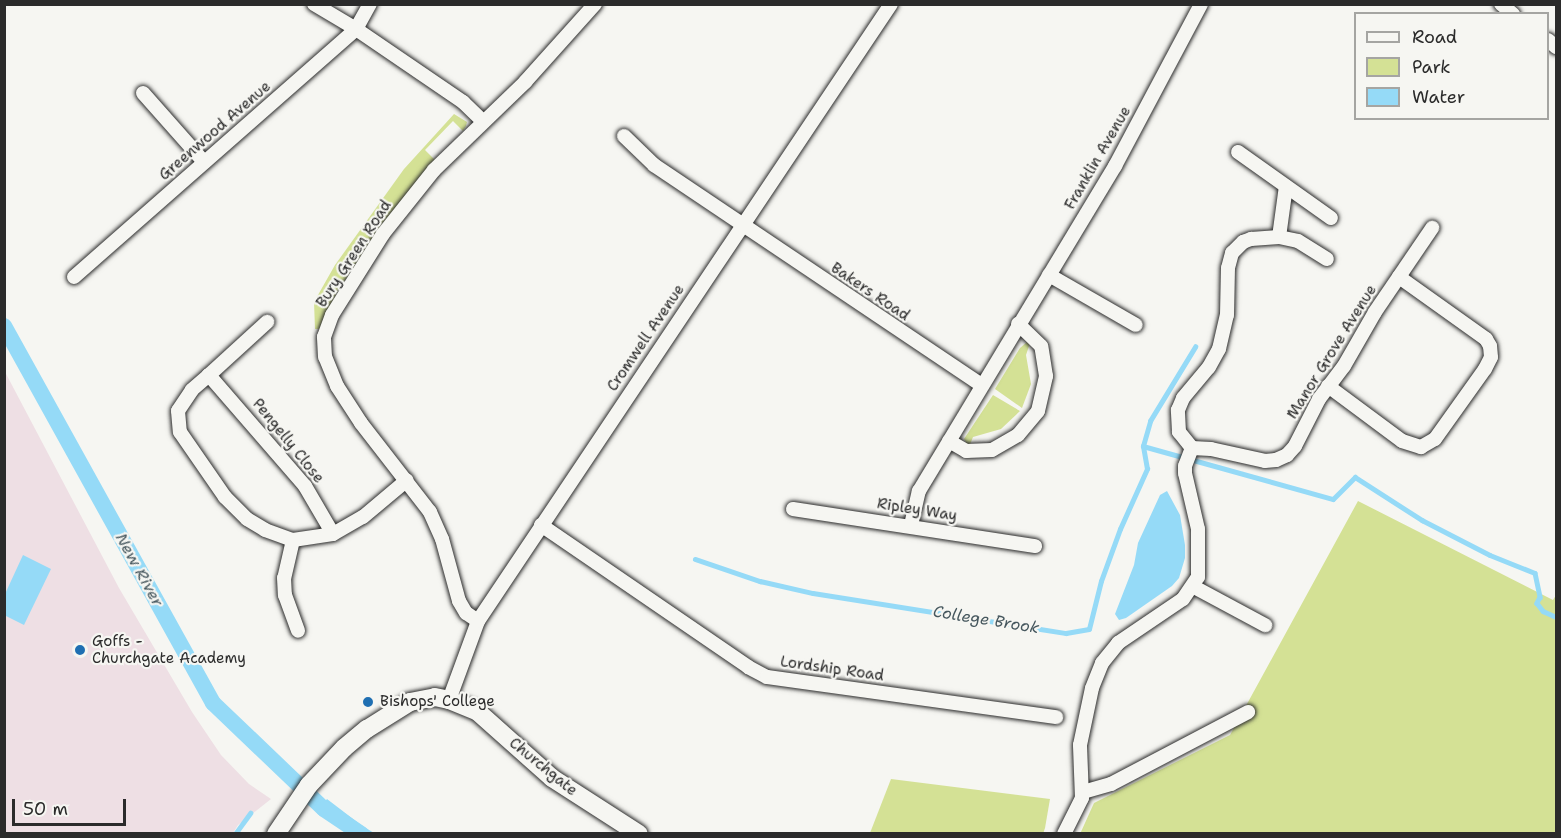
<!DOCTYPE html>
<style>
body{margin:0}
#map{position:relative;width:1561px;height:838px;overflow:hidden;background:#f6f6f2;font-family:"Shantell Sans",sans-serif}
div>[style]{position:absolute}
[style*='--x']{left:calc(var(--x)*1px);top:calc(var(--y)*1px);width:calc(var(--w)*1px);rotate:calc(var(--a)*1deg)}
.built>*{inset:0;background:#eedfe4}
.green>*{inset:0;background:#d4e195}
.water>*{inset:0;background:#95daf7}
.stream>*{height:4.5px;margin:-2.25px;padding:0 2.25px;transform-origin:2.25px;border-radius:2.25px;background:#95daf7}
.canal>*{height:16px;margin:-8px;padding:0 8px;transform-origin:8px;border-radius:8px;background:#95daf7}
.roads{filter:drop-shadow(0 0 2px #2b2b2b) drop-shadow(0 0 2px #2b2b2b)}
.street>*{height:14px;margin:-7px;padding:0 7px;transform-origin:7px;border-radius:7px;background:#f6f6f2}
.secondary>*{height:18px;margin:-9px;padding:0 9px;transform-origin:9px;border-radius:9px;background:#f6f6f2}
.dots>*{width:16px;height:16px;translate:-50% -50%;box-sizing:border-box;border:3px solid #f6f6f2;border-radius:50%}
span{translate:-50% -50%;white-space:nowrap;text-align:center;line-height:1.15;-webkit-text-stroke:4.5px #f6f6f2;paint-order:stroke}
.street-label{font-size:15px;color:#2b2b2b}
.poi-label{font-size:15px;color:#2b2b2b}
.left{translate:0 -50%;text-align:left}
.water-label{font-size:16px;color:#46575e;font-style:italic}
.frame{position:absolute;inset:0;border:6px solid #2b2b2b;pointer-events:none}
.legend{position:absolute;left:1354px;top:12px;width:195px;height:108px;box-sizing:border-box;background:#f6f6f2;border:2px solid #a5a5a2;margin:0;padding:8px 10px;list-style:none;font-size:18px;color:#2b2b2b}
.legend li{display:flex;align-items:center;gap:12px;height:30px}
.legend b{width:30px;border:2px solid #a5a5a2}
.scale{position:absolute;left:12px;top:799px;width:114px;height:27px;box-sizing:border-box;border:3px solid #2b2b2b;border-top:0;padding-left:8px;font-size:18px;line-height:21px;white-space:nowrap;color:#2b2b2b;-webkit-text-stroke:4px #f6f6f2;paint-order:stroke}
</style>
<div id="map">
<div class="built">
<i style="clip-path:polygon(4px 370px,119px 588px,192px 712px,221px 755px,249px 784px,271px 799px,238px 825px,233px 833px,5px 833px)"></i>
</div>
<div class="green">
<i style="clip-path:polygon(454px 114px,467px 122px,466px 126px,463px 131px,453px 121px,425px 150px,435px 160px,381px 225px,336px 294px,319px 329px,315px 329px,314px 302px,335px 265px,404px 169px)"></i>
<i style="clip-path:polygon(1027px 342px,1030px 343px,1026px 355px,1031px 384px,1022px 408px,995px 389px,1020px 348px)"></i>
<i style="clip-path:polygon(993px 395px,1020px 411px,1001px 429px,973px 437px,969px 447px,964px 439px)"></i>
<i style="clip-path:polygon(1358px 501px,1553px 600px,1556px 595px,1556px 833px,1080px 834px,1094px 803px,1230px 735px)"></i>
<i style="clip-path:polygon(891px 779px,1050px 799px,1045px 828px,1043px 834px,870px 833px)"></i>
</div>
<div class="water">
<i style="clip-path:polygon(1167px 491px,1180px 515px,1185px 545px,1185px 558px,1179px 578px,1172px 586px,1126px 618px,1119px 620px,1115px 614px,1134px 565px,1138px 543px,1160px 495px)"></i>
<i style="clip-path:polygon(23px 555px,51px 569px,24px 625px,4px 615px,5px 594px)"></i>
<i style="clip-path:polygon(327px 799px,361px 825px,374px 833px,347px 833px,317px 811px)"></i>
</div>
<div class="stream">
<i style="--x:1143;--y:446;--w:197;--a:15.6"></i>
<i style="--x:1333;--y:499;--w:31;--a:-45"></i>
<i style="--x:1355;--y:477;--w:80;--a:32.7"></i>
<i style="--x:1422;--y:520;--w:76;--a:27.2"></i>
<i style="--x:1490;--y:555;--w:48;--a:21.8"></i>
<i style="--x:1535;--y:573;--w:25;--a:78"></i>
<i style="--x:1540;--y:597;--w:7;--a:117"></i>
<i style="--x:1537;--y:603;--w:10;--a:53"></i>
<i style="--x:1543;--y:611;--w:14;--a:25"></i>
<i style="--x:695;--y:559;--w:69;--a:18.7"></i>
<i style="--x:760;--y:581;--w:54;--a:12.8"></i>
<i style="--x:813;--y:593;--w:256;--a:9"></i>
<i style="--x:1066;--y:633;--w:23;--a:-10"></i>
<i style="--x:1089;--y:629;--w:49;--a:-76"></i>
<i style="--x:1101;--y:581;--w:55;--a:-69.9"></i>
<i style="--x:1120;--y:529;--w:66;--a:-65.8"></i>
<i style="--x:1147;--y:469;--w:23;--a:-100"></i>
<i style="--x:1143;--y:446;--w:26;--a:-74"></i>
<i style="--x:1150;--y:421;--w:87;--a:-58.7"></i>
<i style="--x:235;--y:834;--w:26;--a:-54"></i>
</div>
<div class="canal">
<i style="--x:4;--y:326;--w:431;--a:61"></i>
<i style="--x:213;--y:703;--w:153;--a:43.7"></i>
<i style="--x:324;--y:809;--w:45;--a:34"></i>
</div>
<div class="roads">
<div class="street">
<i style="--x:314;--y:4;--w:49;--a:30.8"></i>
<i style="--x:356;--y:29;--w:130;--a:34.3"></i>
<i style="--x:463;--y:102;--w:28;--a:44"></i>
<i style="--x:1501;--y:4;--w:16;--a:40"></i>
<i style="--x:1548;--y:40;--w:11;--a:41"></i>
<i style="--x:143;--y:93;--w:92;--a:48.5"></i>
<i style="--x:624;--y:136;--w:42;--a:44"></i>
<i style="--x:654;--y:165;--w:394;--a:33.9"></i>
<i style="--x:1238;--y:152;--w:114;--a:35.4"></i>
<i style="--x:1279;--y:237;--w:51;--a:-82.2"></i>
<i style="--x:1049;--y:275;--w:100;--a:29.9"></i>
<i style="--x:74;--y:277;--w:376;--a:-41.3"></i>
<i style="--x:356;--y:29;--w:29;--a:-61"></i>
<i style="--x:209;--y:375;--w:79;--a:-42.4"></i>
<i style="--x:1328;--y:386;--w:92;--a:36.6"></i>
<i style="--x:1402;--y:441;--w:20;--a:18"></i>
<i style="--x:1421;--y:447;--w:16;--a:-30"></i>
<i style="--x:1435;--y:439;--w:86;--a:-54.5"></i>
<i style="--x:1485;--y:369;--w:13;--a:-63"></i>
<i style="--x:1491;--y:357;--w:11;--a:-95"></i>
<i style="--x:1490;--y:346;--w:8;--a:-120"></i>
<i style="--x:1486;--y:339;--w:107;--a:-144.5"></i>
<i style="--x:949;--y:441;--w:20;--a:30"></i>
<i style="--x:966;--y:451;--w:26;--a:-2"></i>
<i style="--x:992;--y:450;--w:30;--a:-30"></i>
<i style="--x:1018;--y:435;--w:31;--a:-50"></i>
<i style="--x:1038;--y:411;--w:36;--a:-77"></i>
<i style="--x:1046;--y:376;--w:30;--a:-99"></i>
<i style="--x:1041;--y:346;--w:32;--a:-136"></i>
<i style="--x:1192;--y:448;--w:21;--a:-129"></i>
<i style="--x:1179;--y:432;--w:22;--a:-93"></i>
<i style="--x:1178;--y:410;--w:13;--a:-67"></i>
<i style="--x:1183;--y:398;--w:40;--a:-50"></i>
<i style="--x:1209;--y:367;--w:21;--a:-61"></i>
<i style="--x:1219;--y:349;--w:35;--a:-77"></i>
<i style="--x:1227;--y:315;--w:47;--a:-88.8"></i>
<i style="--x:1228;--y:268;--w:16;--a:-75"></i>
<i style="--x:1232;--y:253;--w:16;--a:-45"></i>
<i style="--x:1243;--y:242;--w:9;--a:-21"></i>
<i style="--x:1251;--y:239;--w:28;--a:-4"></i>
<i style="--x:1279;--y:237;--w:19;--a:12"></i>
<i style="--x:1298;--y:241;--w:34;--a:32"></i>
<i style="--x:793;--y:509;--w:245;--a:8.7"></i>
<i style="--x:541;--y:525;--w:251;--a:34.4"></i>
<i style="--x:748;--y:667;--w:21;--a:28"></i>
<i style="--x:767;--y:677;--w:292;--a:7.9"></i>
<i style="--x:911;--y:525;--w:35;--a:-77"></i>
<i style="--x:919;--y:491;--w:380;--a:-58.9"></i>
<i style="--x:1115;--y:166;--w:183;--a:-62"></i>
<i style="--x:333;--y:534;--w:56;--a:-120.3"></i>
<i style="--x:305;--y:486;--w:147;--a:-130.9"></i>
<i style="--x:209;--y:375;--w:23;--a:139"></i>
<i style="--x:192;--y:390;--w:25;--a:124"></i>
<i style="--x:178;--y:411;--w:21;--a:85"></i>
<i style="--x:180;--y:432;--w:79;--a:55.3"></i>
<i style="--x:225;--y:497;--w:31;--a:45"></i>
<i style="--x:247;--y:519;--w:21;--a:31"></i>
<i style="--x:265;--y:530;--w:30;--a:20"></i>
<i style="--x:293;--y:540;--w:40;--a:-8.5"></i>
<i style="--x:333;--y:534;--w:34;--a:-30"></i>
<i style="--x:363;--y:517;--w:57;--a:-40.1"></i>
<i style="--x:293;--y:540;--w:39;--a:103"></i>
<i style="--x:284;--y:578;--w:17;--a:87"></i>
<i style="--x:285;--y:595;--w:38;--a:70"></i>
<i style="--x:1194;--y:587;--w:81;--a:28.2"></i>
<i style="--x:478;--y:621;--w:14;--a:-146"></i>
<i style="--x:466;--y:613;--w:14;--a:-120"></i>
<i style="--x:459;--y:601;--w:64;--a:-105.3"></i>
<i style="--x:442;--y:539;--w:30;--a:-114"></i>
<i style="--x:430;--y:512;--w:113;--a:-127.8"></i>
<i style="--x:361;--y:423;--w:44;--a:-123"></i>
<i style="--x:337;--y:386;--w:31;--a:-112"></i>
<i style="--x:325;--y:357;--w:20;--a:-93"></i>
<i style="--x:324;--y:337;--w:23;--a:-70"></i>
<i style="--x:332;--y:315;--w:96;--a:-57.8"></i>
<i style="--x:383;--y:234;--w:82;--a:-51.4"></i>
<i style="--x:434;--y:170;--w:127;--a:-44"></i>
<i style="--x:525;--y:82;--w:105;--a:-48.1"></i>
<i style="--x:449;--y:700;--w:84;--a:-69.8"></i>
<i style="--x:478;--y:621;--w:742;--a:-56.2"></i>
<i style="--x:1083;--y:792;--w:29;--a:-16"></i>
<i style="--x:1111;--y:784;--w:155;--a:-27.7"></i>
<i style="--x:1064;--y:834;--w:40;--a:-63.4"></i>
<i style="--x:1082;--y:798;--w:53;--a:-92.2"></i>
<i style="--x:1080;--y:745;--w:58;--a:-78.1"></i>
<i style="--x:1092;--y:688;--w:27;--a:-68"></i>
<i style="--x:1102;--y:663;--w:26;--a:-51"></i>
<i style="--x:1118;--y:643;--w:78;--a:-34.1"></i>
<i style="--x:1183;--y:599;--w:27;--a:-56"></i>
<i style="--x:1198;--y:577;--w:48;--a:-90"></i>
<i style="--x:1198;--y:529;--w:57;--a:-103.1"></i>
<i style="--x:1185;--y:473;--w:7;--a:-90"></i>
<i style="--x:1185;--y:466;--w:19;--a:-69"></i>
<i style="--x:1192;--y:448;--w:19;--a:3"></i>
<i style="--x:1211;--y:449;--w:55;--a:12.5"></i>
<i style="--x:1265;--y:461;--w:11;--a:-5"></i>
<i style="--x:1276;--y:460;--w:12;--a:-24"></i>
<i style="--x:1287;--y:455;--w:12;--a:-48"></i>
<i style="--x:1295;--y:446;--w:53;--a:-62.9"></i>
<i style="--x:1319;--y:399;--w:41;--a:-52.9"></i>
<i style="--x:1344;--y:366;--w:62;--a:-60.1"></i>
<i style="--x:1375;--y:312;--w:102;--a:-55.8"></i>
</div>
<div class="secondary">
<i style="--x:276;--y:834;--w:59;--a:-56"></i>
<i style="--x:309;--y:785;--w:51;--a:-46.6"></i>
<i style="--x:344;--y:748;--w:30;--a:-40"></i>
<i style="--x:367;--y:729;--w:51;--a:-32.1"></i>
<i style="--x:410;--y:702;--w:25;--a:-11"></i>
<i style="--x:435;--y:697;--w:14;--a:12"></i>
<i style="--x:449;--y:700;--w:31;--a:22"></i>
<i style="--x:478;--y:712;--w:99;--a:41.7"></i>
<i style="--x:552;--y:778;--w:103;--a:32.8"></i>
</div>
</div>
<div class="dots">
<i style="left:80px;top:650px;background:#1f6fb2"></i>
<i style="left:368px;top:702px;background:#1f6fb2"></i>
</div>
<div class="street-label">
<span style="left:215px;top:131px;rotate:-41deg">Greenwood Avenue</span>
<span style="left:1098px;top:158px;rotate:-60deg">Franklin Avenue</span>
<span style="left:354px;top:254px;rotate:-57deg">Bury Green Road</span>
<span style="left:870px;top:292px;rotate:34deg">Bakers Road</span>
<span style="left:646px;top:338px;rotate:-56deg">Cromwell Avenue</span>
<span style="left:1332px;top:352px;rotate:-58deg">Manor Grove Avenue</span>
<span style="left:288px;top:441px;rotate:51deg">Pengelly Close</span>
<span style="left:917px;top:510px;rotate:9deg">Ripley Way</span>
<span style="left:832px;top:669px;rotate:8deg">Lordship Road</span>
<span style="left:543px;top:767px;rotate:39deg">Churchgate</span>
</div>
<div class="poi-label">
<span class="left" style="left:92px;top:650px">Goffs -<br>Churchgate Academy</span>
<span class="left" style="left:380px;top:702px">Bishops' College</span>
</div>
<div class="water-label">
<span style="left:139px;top:570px;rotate:61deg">New River</span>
<span style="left:986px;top:620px;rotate:9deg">College Brook</span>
</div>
<div class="frame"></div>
<ul class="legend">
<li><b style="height:8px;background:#f6f6f2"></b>Road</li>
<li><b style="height:16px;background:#d4e195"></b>Park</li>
<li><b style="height:16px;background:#95daf7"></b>Water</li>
</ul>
<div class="scale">50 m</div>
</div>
